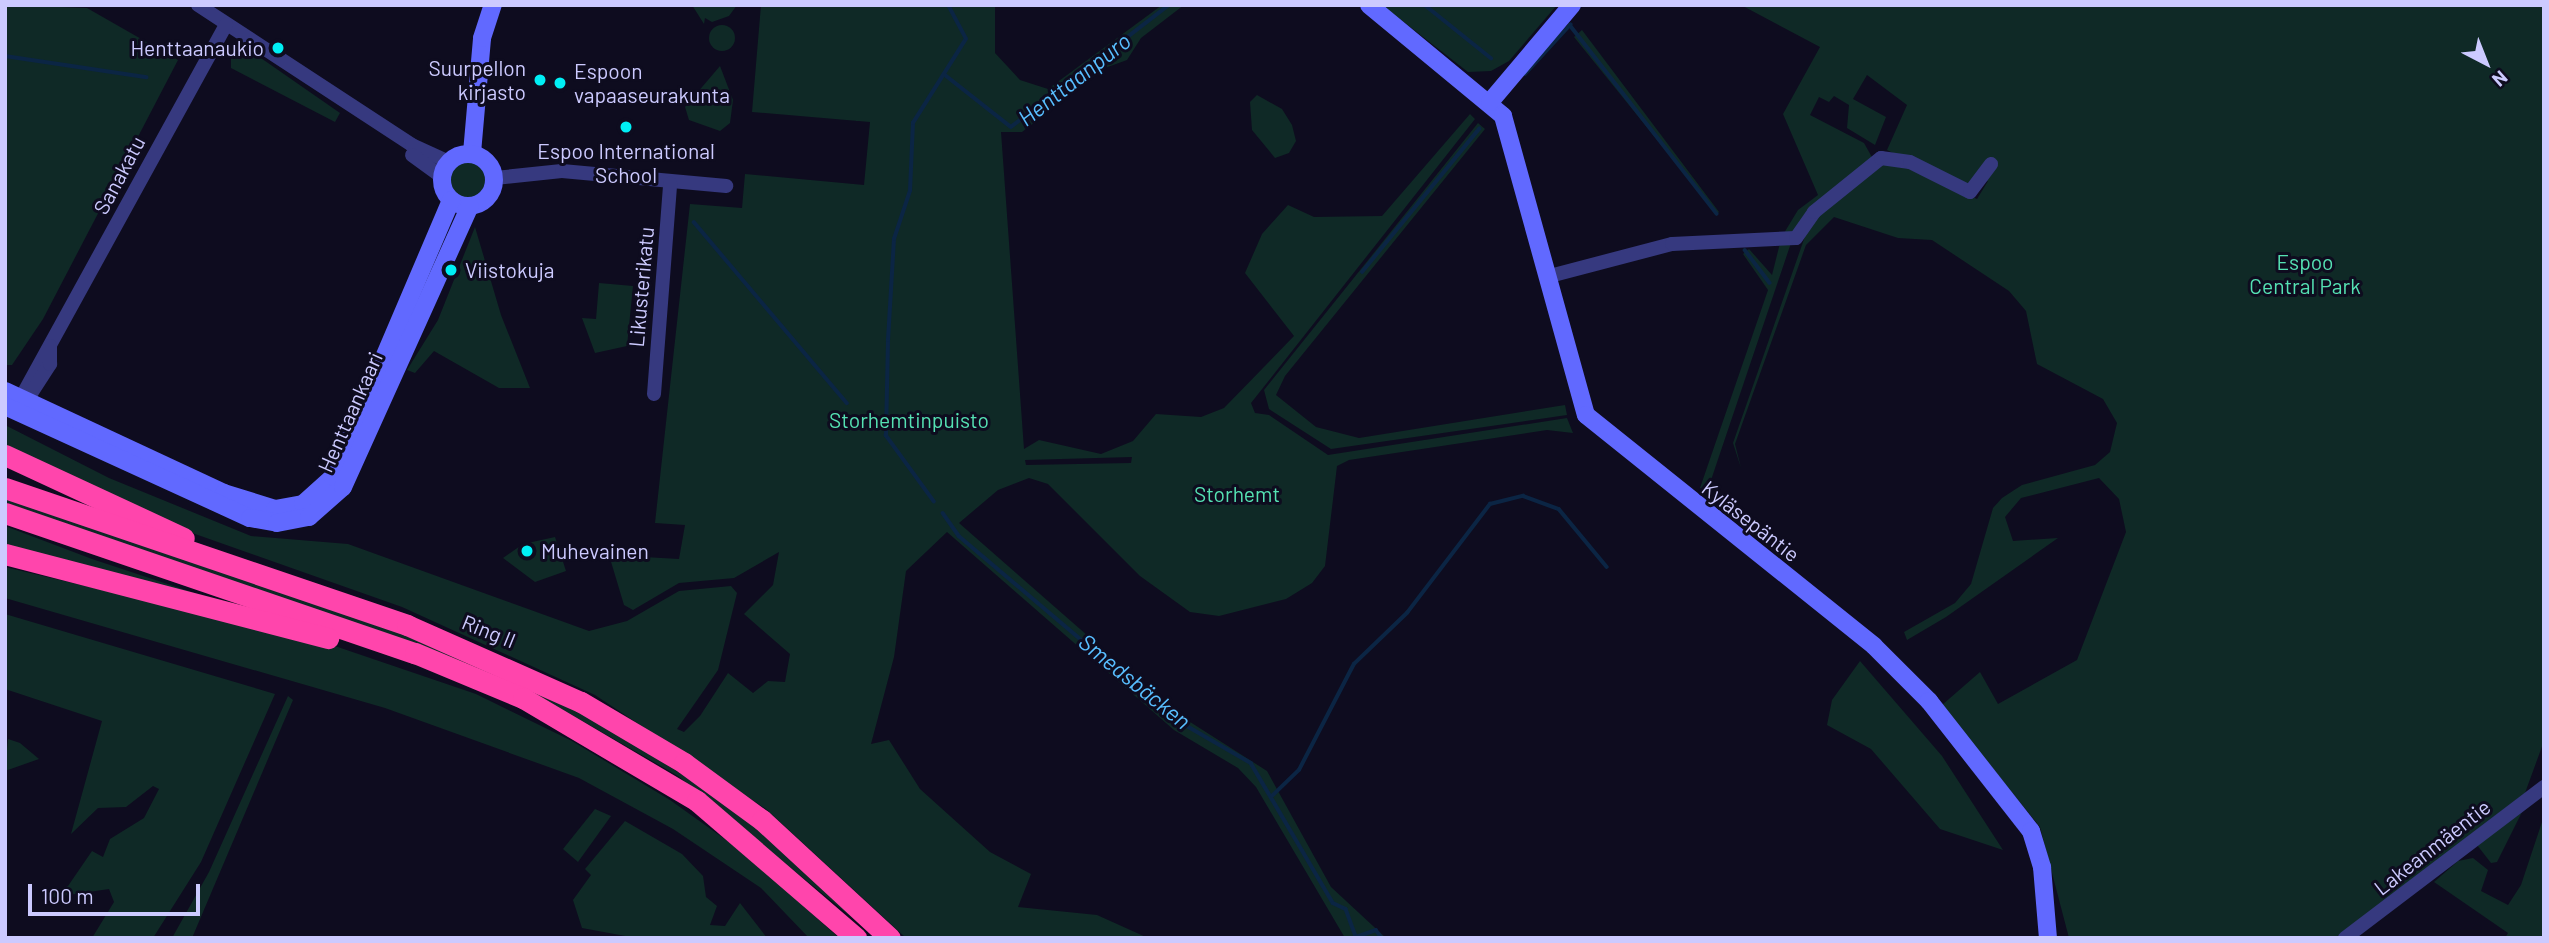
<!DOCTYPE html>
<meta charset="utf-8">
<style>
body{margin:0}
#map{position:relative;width:2549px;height:943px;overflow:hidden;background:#0e0c1f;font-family:Barlow,sans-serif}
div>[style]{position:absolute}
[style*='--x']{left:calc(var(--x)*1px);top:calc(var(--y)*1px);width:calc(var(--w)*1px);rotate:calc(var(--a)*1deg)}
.green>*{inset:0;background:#0f2926}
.round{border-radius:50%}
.stream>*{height:3.5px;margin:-1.75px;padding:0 1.75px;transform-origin:1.75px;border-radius:1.75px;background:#0b2544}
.street>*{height:14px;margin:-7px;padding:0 7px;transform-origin:7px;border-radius:7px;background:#36397f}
.secondary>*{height:18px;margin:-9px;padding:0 9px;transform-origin:9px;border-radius:9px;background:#6169ff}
.secondary>.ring{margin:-9px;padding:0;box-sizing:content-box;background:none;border:18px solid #6169ff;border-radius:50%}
.highway>*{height:21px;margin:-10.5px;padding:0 10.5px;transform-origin:10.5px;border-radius:10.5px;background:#ff45ac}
.dots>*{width:19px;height:19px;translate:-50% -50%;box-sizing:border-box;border:4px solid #0e0c1f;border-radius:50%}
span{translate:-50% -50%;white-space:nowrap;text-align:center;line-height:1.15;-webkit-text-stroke:6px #0e0c1f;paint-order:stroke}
.poi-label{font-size:21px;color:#cccaff}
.right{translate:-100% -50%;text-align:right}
.left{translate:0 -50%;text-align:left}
.street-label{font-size:21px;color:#cccaff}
.park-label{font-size:21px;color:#55e1b3}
.water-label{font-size:23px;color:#58beff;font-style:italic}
.frame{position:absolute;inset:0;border:7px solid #cccaff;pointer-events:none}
.north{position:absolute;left:2451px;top:28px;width:70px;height:70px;-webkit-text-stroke:5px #0e0c1f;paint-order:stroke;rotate:138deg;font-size:19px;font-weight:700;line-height:28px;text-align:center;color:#cccaff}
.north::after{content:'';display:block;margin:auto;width:24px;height:32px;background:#cccaff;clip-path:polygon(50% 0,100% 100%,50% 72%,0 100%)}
.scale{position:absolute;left:28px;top:884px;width:172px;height:32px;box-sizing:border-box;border:4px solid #cccaff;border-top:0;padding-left:9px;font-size:21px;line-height:24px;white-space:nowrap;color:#cccaff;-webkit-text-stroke:5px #0e0c1f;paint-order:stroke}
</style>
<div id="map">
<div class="green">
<i style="clip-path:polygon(5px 5px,87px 8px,178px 60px,43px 319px,12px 365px,5px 365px)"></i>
<i style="clip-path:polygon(692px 5px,737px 5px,729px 16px,712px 22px,705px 18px,704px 24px)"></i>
<i style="clip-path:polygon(evenodd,761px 5px,995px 5px,995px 53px,1020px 80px,1048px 89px,1162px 5px,1184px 5px,1141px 38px,1127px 60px,1105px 68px,1022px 132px,1001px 132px,1024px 449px,1039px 440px,1101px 454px,1133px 441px,1156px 414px,1201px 417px,1224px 408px,1294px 336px,1245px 273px,1262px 234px,1288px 205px,1314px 217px,1382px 216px,1470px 114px,1475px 119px,1251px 403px,1255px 413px,1269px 415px,1328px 455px,1567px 418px,1573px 433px,1547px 430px,1349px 460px,1337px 466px,1325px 566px,1312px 583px,1286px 599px,1219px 616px,1190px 612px,1140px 576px,1048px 484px,1029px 478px,998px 490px,959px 523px,1176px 713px,1267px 771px,1331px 887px,1386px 938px,1345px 938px,1256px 787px,1238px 768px,1174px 730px,947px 532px,906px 571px,894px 657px,871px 744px,889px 740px,920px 789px,990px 852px,1031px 874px,1018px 907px,1097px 915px,1148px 938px,906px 938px,766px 809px,595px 695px,402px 607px,164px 523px,5px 448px,5px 425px,109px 478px,251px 536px,348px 544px,589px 631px,627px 621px,679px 591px,731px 586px,737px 593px,718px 670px,677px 729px,684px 732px,700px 716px,728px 673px,753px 693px,768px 681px,785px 682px,790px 654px,744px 614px,773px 585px,779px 552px,734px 578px,679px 583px,633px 610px,624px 605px,609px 555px,679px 559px,685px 525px,655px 523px,690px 204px,742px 208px,745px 174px,864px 185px,870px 122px,752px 112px,761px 5px,1132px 457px,1131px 463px,1026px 465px,1025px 460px,1132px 457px)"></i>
<i style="clip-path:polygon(1382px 5px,1557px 5px,1509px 61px,1491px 71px,1468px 72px)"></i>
<i style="clip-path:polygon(1741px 5px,2544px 5px,2544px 741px,2525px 793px,2335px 938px,2069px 938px,2040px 827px,1942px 705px,1980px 672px,1998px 704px,2077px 660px,2126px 532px,2119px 499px,2099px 478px,2021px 498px,2005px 517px,2013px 541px,2058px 538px,1946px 617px,1907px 640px,1904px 632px,1955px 603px,1971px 584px,1993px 508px,2002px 498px,2022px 485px,2095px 465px,2110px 452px,2117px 423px,2103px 399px,2037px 364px,2026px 311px,2009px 291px,1932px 240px,1898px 238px,1834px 217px,1806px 245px,1735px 444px,1741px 468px,1733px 443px,1810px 222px,1876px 166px,1893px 162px,1977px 199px,1988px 181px,1959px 187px,1887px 150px,1907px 105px,1867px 75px,1853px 99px,1886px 117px,1875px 145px,1847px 128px,1849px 105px,1834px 96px,1829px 102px,1819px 97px,1810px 115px,1864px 143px,1873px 159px,1796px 232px,1781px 238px,1798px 210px,1818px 195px,1783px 114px,1820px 47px)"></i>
<i class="round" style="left:709px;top:25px;width:26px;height:26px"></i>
<i style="clip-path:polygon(1582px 30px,1719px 212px,1717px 214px,1574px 37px)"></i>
<i style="clip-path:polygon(242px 45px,340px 113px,335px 122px,231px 68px,231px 53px)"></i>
<i style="clip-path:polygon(720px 66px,733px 100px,730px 123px,720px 131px,689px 120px,685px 107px)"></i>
<i style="clip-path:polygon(1257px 95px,1282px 109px,1292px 125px,1296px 141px,1289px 153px,1275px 158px,1252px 130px,1250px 102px)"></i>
<i style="clip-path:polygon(1478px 123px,1485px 129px,1285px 376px,1276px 395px,1316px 427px,1359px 438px,1565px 405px,1567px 415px,1331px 449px,1269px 409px,1264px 390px)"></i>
<i class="round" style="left:450px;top:162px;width:36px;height:36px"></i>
<i style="clip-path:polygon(475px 227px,501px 315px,530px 388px,499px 388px,434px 351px,415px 373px,407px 370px,438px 320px)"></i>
<i style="clip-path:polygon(1780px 243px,1791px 243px,1707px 492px,1700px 488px,1768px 290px,1743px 254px,1749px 249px,1772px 275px)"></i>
<i style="clip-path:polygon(599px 283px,633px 286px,627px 346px,595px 353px,582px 318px,596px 319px)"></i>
<i style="clip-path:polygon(5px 498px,391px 629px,572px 707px,691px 780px,771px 839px,877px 938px,678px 776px,534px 693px,430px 649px,5px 503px)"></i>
<i style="clip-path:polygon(5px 526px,92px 559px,231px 605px,5px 548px)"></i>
<i style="clip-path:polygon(555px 537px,566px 571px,535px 582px,503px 558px,523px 544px)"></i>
<i style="clip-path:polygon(5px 567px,326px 643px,476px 694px,572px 741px,670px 800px,747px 855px,839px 938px,809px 938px,761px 888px,673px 829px,579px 778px,385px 708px,5px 598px)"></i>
<i style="clip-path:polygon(5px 614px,275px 694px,201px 862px,153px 938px,92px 938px,114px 902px,109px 889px,41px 899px,68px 886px,92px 851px,103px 857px,110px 839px,144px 818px,159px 789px,153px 786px,126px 807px,98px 808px,71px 834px,102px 721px,5px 689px)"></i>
<i style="clip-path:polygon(1860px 661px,1942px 756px,2003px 850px,1940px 829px,1871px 749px,1827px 725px,1832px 700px)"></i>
<i style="clip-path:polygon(288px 696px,293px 700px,192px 938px,172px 938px,209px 872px)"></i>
<i style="clip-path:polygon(8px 739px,20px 743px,39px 759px,5px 771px)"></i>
<i style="clip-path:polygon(595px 809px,611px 816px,578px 862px,563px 849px)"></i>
<i style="clip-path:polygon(2522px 812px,2497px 862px,2491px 863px,2477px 845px)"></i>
<i style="clip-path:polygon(2544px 816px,2544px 938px,2505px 938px,2508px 933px,2434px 882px,2458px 861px,2473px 858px,2488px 870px,2481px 891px,2508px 905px,2521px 885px)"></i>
<i style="clip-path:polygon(625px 821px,682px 854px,703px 876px,706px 897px,717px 906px,710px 925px,725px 926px,740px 903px,767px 938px,636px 938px,582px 928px,573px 900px,591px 875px,585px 869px)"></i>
</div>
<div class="stream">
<i style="--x:1425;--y:5;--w:85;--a:38.8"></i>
<i style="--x:5;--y:56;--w:143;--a:8.5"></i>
<i style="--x:944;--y:74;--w:85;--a:38.3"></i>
<i style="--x:1011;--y:127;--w:200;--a:-37.7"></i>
<i style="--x:1525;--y:74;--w:67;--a:-47.4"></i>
<i style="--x:1570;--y:25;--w:239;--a:52.1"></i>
<i style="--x:694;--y:222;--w:237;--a:49.8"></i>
<i style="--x:1745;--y:250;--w:41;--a:52.9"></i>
<i style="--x:1362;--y:272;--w:185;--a:-50.7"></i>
<i style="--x:934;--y:502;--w:82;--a:-126"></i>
<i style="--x:886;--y:436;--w:96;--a:-88.8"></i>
<i style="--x:888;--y:340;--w:101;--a:-86.6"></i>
<i style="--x:894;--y:239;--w:51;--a:-71.6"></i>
<i style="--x:910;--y:191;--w:68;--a:-87.5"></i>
<i style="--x:913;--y:123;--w:99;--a:-57.8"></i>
<i style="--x:966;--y:39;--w:38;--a:-118"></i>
<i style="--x:943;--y:513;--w:28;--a:55"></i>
<i style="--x:959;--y:536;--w:283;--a:40.3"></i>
<i style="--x:1175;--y:719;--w:88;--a:30.1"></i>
<i style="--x:1251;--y:763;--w:162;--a:59.6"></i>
<i style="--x:1333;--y:903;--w:14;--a:25"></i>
<i style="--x:1346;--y:909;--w:30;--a:70"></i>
<i style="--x:1356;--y:937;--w:21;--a:-19"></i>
<i style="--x:1376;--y:930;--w:10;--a:53"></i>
<i style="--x:1272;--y:796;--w:37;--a:-44"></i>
<i style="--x:1299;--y:770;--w:119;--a:-62.6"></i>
<i style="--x:1354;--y:664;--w:74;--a:-43.9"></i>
<i style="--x:1407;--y:613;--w:137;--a:-52.7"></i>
<i style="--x:1490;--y:504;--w:34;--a:-14"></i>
<i style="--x:1523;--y:496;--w:38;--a:20"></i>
<i style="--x:1559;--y:509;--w:75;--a:50.4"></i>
</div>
<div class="street">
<i style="--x:198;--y:5;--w:256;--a:33.2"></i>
<i style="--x:412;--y:145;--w:41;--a:24.7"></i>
<i style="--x:412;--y:155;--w:37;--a:36"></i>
<i style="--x:495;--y:178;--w:67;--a:-6"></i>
<i style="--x:562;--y:171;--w:165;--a:5.2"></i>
<i style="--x:1546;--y:277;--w:130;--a:-14.7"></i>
<i style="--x:1672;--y:244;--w:124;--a:-2.8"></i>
<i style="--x:1796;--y:238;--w:32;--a:-55"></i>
<i style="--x:1814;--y:212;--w:86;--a:-38.9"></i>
<i style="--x:1881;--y:158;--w:29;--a:8"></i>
<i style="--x:1910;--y:162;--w:67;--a:26.6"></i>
<i style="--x:1970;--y:192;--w:35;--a:-53"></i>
<i style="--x:654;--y:394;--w:211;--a:-85.6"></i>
<i style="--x:17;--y:405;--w:434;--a:-61.2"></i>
<i style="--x:21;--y:409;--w:54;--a:-57.2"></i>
<i style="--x:50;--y:364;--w:18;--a:-90"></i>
<i style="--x:2345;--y:938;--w:250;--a:-37.2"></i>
</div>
<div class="secondary">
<i style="--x:1369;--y:5;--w:174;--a:39.6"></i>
<i style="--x:1503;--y:116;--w:310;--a:74.5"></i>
<i style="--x:1586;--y:415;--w:369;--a:38.7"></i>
<i style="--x:1874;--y:646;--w:78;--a:45"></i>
<i style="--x:1929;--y:701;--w:165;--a:51.9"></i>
<i style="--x:2031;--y:831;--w:38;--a:73"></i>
<i style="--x:2042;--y:867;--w:71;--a:85.2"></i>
<i style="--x:1490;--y:102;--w:127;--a:-49.8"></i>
<i style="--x:472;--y:153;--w:115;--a:-85"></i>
<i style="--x:482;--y:38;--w:35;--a:-72"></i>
<i class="ring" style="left:442px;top:154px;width:34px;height:34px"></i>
<i style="--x:5;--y:391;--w:242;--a:25"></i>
<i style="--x:224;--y:493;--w:53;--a:17.4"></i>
<i style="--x:275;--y:509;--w:28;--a:-10"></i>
<i style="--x:303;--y:504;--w:40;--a:-42"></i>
<i style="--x:333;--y:477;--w:301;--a:-66.9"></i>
<i style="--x:5;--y:406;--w:269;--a:24.6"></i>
<i style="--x:250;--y:518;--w:27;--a:10"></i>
<i style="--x:277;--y:523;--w:33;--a:-11"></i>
<i style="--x:309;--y:517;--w:45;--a:-41.4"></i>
<i style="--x:343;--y:487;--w:308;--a:-65.7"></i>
</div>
<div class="highway">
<i style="--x:5;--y:455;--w:197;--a:24.9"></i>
<i style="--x:5;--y:488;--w:425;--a:18.8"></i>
<i style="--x:407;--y:625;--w:190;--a:23.9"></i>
<i style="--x:581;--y:702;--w:120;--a:30.6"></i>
<i style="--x:684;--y:763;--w:97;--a:36.2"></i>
<i style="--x:762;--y:820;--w:174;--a:42.7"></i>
<i style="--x:5;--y:513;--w:433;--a:18.9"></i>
<i style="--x:415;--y:653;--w:117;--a:22.6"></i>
<i style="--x:523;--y:698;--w:202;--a:30.6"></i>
<i style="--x:697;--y:801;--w:210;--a:40.7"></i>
<i style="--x:5;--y:554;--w:334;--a:14.6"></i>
</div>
<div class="dots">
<i style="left:278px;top:48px;background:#00eff5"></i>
<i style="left:540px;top:80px;background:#00eff5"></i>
<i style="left:560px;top:83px;background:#00eff5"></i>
<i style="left:626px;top:127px;background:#00eff5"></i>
<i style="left:451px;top:270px;background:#00eff5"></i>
<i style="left:527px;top:551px;background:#00eff5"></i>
</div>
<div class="poi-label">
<span class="right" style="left:264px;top:48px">Henttaanaukio</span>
<span class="right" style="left:526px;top:80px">Suurpellon<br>kirjasto</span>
<span class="left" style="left:574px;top:83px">Espoon<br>vapaaseurakunta</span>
<span style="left:626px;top:163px">Espoo International<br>School</span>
<span class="left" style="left:465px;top:270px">Viistokuja</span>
<span class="left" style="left:541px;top:551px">Muhevainen</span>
</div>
<div class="street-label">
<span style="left:119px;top:175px;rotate:-62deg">Sanakatu</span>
<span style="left:641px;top:287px;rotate:-85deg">Likusterikatu</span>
<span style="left:350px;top:412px;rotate:-66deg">Henttaankaari</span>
<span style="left:1751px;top:521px;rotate:38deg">Kyläsepäntie</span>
<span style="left:489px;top:631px;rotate:22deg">Ring II</span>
<span style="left:2432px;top:847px;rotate:-38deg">Lakeanmäentie</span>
</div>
<div class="park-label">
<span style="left:2305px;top:274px">Espoo<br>Central Park</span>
<span style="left:909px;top:420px">Storhemtinpuisto</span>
<span style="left:1237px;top:494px">Storhemt</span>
</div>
<div class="water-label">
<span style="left:1074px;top:79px;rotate:-38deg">Henttaanpuro</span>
<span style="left:1135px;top:681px;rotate:39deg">Smedsbäcken</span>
</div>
<div class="frame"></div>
<div class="north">N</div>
<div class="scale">100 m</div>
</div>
